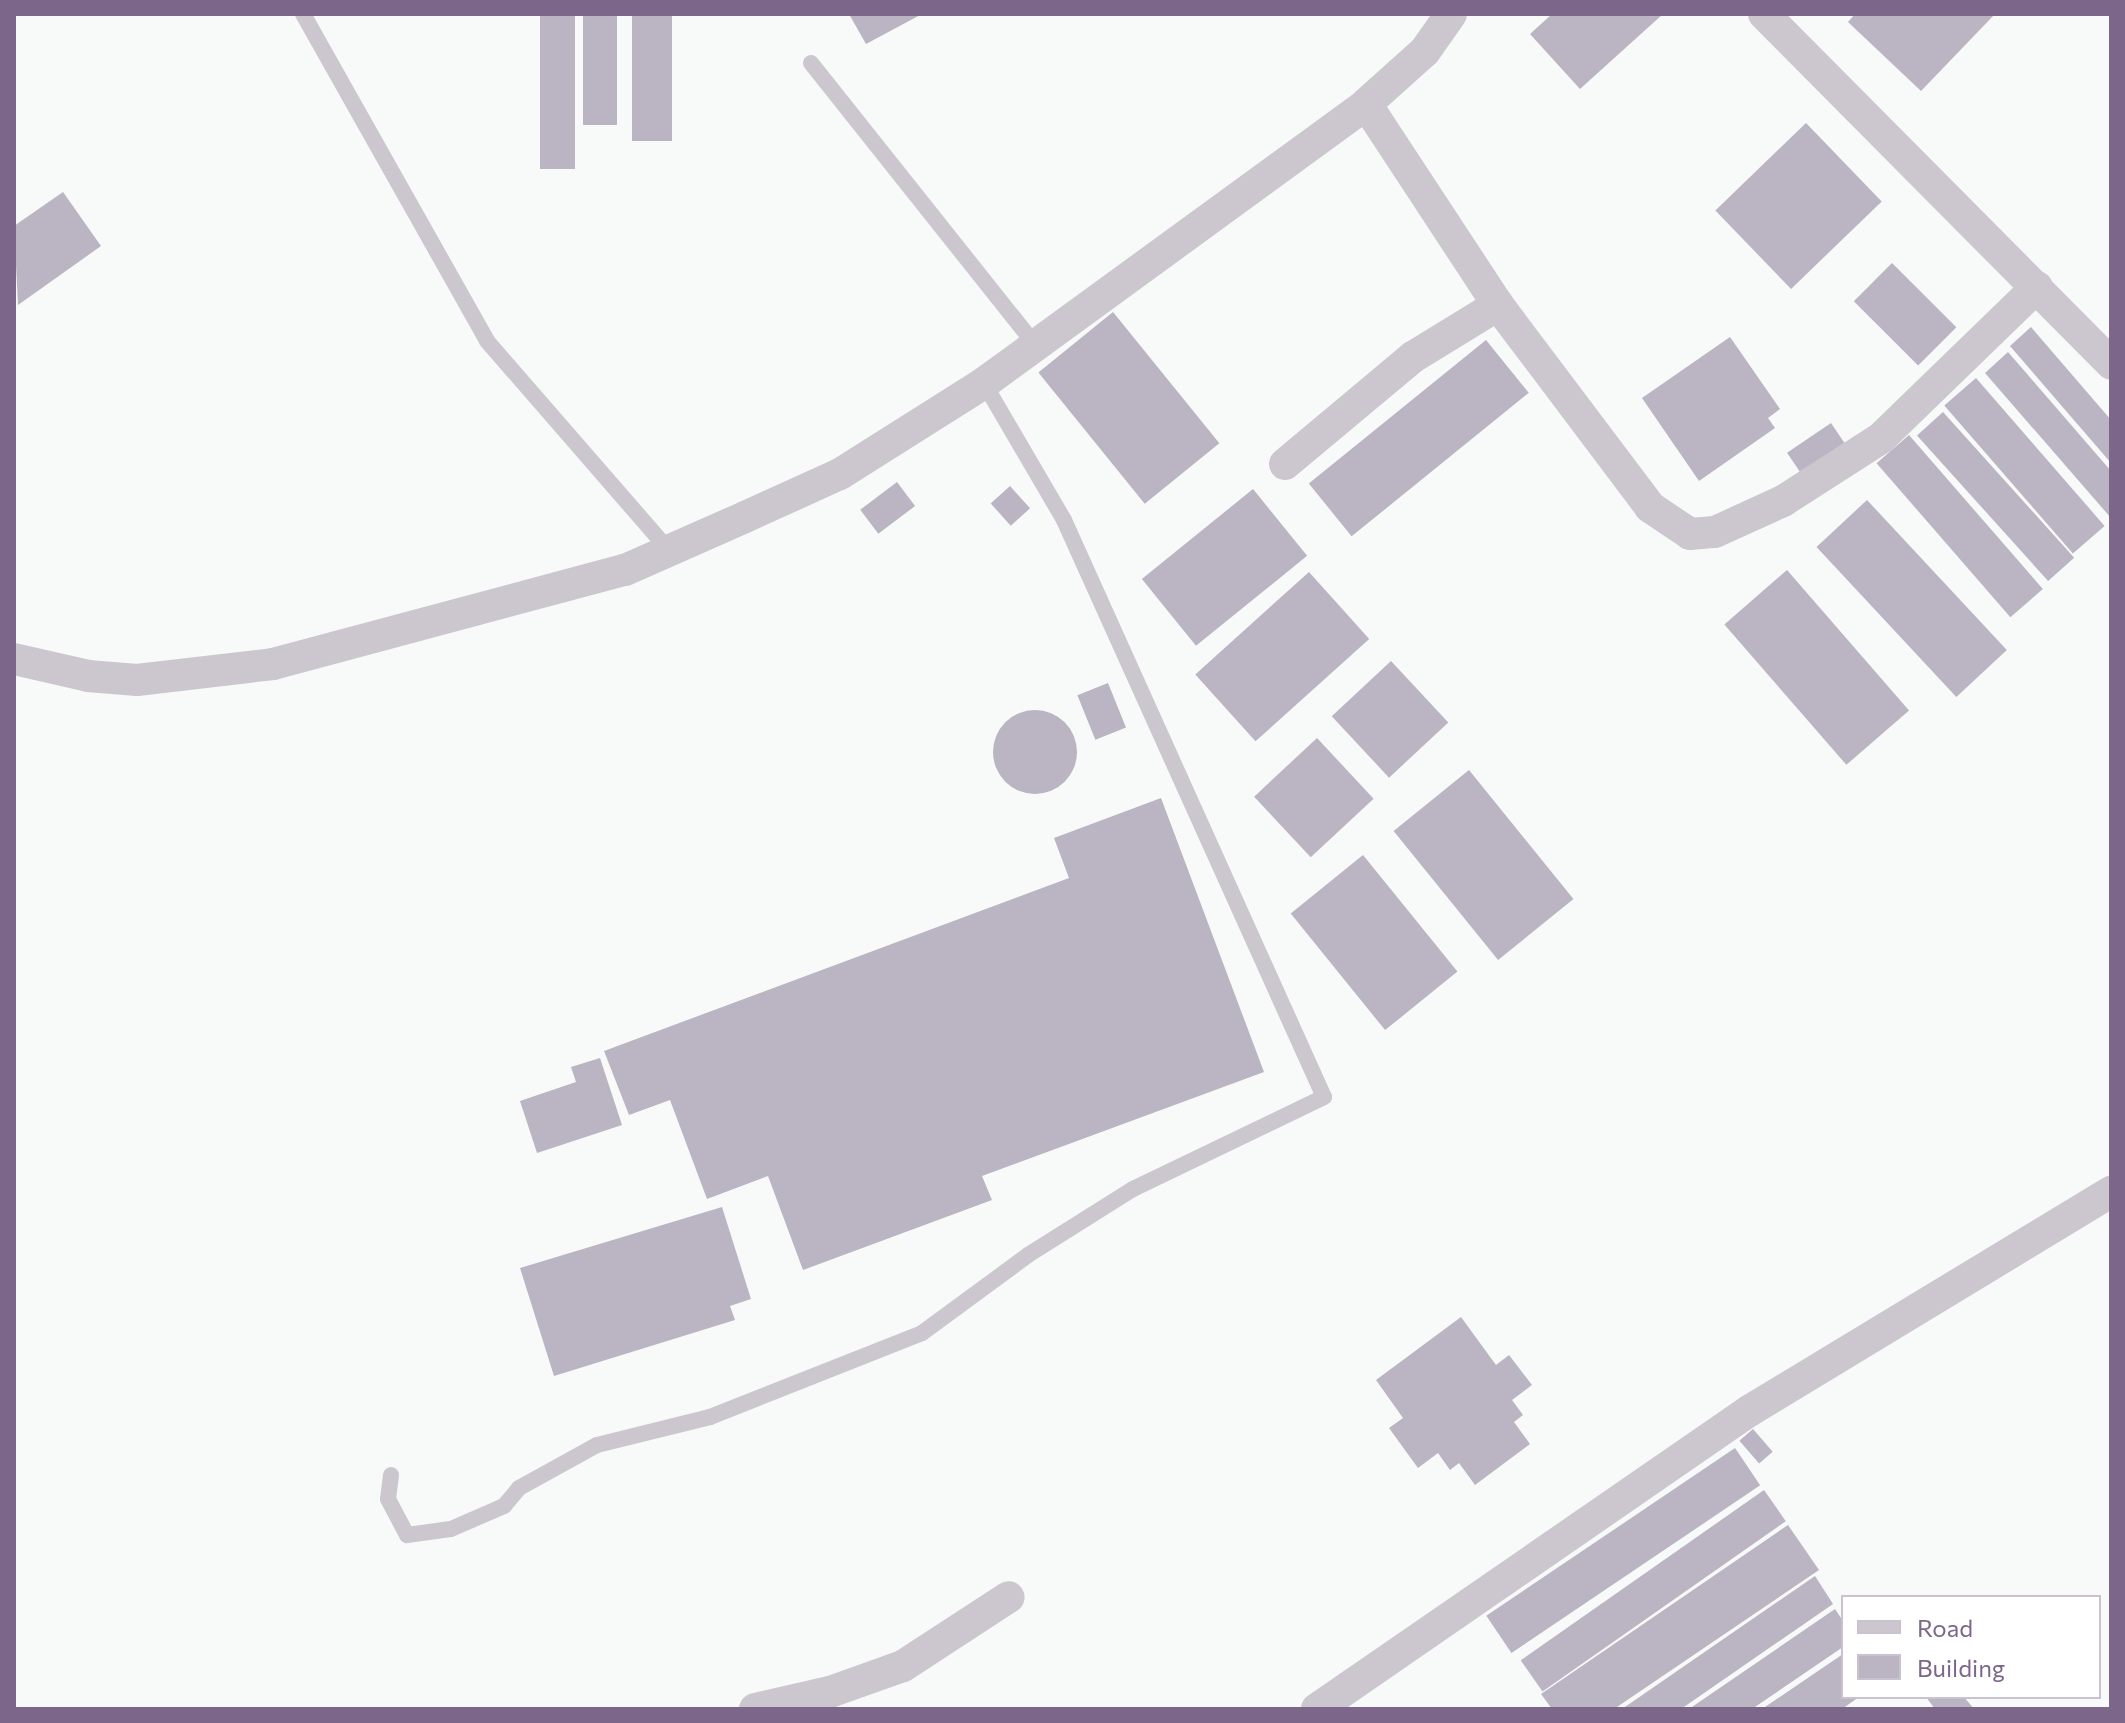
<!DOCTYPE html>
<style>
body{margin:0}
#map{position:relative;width:2125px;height:1723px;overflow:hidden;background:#f7faf8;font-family:Commissioner,sans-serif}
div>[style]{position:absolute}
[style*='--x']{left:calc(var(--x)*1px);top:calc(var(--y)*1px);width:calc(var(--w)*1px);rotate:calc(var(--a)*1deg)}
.building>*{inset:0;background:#bbb4c2;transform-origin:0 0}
.round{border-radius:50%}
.service>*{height:16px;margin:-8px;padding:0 8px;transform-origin:8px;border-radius:8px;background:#ccc7cf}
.minor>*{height:32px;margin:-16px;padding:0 16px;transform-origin:16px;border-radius:16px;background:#ccc7cf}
span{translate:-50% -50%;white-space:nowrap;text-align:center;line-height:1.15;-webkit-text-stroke:8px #fff;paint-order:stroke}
.frame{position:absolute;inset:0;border:16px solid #7c668a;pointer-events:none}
.legend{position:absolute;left:1841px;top:1595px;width:260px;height:104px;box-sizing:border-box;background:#fff;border:2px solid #cbc2d0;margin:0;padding:10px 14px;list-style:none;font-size:24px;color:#7c668a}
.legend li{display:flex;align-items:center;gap:16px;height:40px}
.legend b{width:40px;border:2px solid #cbc2d0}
</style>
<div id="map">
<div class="building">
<i style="left:540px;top:14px;width:35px;height:155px"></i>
<i style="left:583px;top:14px;width:34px;height:111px"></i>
<i style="left:632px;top:14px;width:40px;height:127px"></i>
<i style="clip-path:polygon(849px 14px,922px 14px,866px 44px)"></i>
<i style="clip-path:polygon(1552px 14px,1663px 14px,1580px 89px,1530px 34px)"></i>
<i style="clip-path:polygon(1855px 14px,1995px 14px,1921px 91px,1848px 22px)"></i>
<i style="left:1806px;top:123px;width:109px;height:126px;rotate:46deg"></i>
<i style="clip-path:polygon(63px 192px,101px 246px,18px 305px,14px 226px)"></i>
<i style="left:1892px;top:263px;width:91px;height:54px;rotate:45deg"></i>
<i style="left:1113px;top:312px;width:169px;height:96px;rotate:51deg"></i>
<i style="clip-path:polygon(2031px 327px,2111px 420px,2111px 463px,2010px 346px)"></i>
<i style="clip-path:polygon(1730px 337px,1780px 409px,1768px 418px,1775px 428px,1699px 481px,1642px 398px)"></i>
<i style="left:1486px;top:340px;width:68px;height:228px;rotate:51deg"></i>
<i style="clip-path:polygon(2008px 352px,2111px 471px,2111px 518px,1985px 373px)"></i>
<i style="left:1976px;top:378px;width:196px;height:42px;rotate:49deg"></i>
<i style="left:1943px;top:412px;width:196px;height:35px;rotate:48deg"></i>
<i style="left:1831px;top:423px;width:32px;height:53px;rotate:56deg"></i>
<i style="left:1909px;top:435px;width:204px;height:43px;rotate:49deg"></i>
<i style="left:897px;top:482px;width:30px;height:46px;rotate:53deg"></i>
<i style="left:1010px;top:486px;width:30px;height:26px;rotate:48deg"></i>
<i style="left:1253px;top:489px;width:86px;height:143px;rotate:51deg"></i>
<i style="left:1867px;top:500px;width:205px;height:69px;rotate:47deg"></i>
<i style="left:1787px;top:570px;width:186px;height:83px;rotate:49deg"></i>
<i style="left:1309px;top:572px;width:90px;height:153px;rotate:48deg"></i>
<i style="left:1391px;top:661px;width:84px;height:81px;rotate:47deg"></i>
<i style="left:1108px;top:683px;width:48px;height:33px;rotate:68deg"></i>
<i class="round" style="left:993px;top:710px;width:84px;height:84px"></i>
<i style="left:1317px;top:738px;width:83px;height:86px;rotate:47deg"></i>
<i style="left:1469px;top:770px;width:166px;height:97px;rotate:51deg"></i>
<i style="clip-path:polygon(1161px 798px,1264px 1072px,982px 1176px,992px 1200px,803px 1270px,768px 1176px,707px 1199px,670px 1100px,629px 1115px,604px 1051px,1069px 878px,1054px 838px)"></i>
<i style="left:1363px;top:855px;width:150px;height:93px;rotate:51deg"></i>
<i style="clip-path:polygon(600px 1058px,622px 1125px,537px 1153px,520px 1101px,576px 1082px,571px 1067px)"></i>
<i style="clip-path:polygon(722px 1207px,751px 1299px,730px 1306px,735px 1320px,554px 1376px,520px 1268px)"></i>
<i style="clip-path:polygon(1461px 1317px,1496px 1365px,1509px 1355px,1532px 1385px,1512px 1400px,1523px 1415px,1514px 1422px,1530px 1444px,1475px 1485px,1459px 1463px,1450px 1470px,1438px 1453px,1418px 1468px,1389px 1428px,1403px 1418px,1376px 1380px)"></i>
<i style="left:1753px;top:1429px;width:30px;height:18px;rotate:49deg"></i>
<i style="left:1735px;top:1448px;width:45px;height:300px;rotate:56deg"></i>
<i style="left:1764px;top:1490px;width:38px;height:297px;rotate:55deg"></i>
<i style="clip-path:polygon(1788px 1525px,1819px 1570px,1614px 1709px,1552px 1709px,1541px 1694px)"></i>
<i style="clip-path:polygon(1815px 1576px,1833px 1604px,1681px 1709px,1622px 1709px)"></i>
<i style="clip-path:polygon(1835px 1609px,1843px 1621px,1843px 1647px,1752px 1709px,1689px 1709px)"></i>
<i style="clip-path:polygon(1843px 1654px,1843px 1697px,1859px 1697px,1842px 1709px,1762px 1709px)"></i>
<i style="clip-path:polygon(1926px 1697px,1964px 1697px,1974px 1709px,1935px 1709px)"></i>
</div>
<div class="service">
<i style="--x:303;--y:14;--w:375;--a:60.6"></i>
<i style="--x:487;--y:341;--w:277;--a:49"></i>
<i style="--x:811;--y:63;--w:360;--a:51.5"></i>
<i style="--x:391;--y:1475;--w:24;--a:97"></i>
<i style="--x:388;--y:1499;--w:41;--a:62.2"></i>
<i style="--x:407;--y:1535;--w:44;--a:-7.8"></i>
<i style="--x:451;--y:1529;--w:58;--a:-23.5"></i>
<i style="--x:504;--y:1506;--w:23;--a:-50"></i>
<i style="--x:519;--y:1488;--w:89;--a:-28.9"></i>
<i style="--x:597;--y:1445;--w:116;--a:-13.9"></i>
<i style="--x:710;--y:1417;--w:228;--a:-21.6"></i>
<i style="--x:922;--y:1333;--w:132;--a:-36.3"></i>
<i style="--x:1028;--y:1255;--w:124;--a:-32.2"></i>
<i style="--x:1133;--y:1189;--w:212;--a:-25.7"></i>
<i style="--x:1324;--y:1097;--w:633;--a:-114.26"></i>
<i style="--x:1064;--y:520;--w:159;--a:-120.3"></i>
</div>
<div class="minor">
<i style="--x:1764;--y:14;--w:493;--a:45.2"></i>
<i style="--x:1366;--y:104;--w:240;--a:56.7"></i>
<i style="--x:1498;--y:305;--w:253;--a:53"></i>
<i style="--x:1650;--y:507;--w:48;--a:34"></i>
<i style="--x:1690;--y:534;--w:25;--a:-5"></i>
<i style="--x:1715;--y:532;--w:75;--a:-24.5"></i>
<i style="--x:1783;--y:501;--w:117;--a:-32.7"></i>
<i style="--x:1881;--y:438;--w:217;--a:-44.1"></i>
<i style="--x:1285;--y:464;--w:167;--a:-39.9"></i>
<i style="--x:1413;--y:357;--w:100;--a:-31.5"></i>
<i style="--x:14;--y:659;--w:76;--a:12.9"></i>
<i style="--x:88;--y:676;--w:49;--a:4.7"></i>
<i style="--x:137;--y:680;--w:137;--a:-6.7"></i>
<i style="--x:273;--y:664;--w:364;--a:-15"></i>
<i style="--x:625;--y:570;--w:131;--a:-23.8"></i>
<i style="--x:745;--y:517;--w:104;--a:-24.4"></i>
<i style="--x:840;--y:474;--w:170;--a:-32.3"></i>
<i style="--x:984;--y:383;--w:473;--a:-36.1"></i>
<i style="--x:1366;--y:104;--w:79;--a:-41.9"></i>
<i style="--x:1425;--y:51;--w:45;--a:-54.9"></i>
<i style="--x:755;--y:1709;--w:77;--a:-12.8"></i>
<i style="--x:830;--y:1692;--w:77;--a:-19.6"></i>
<i style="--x:903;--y:1666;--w:126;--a:-33.1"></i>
<i style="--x:1317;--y:1709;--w:525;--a:-34.6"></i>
<i style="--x:1749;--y:1411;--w:423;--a:-31.2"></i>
</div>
<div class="frame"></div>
<ul class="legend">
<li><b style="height:10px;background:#ccc7cf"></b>Road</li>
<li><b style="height:22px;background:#bbb4c2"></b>Building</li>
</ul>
</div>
